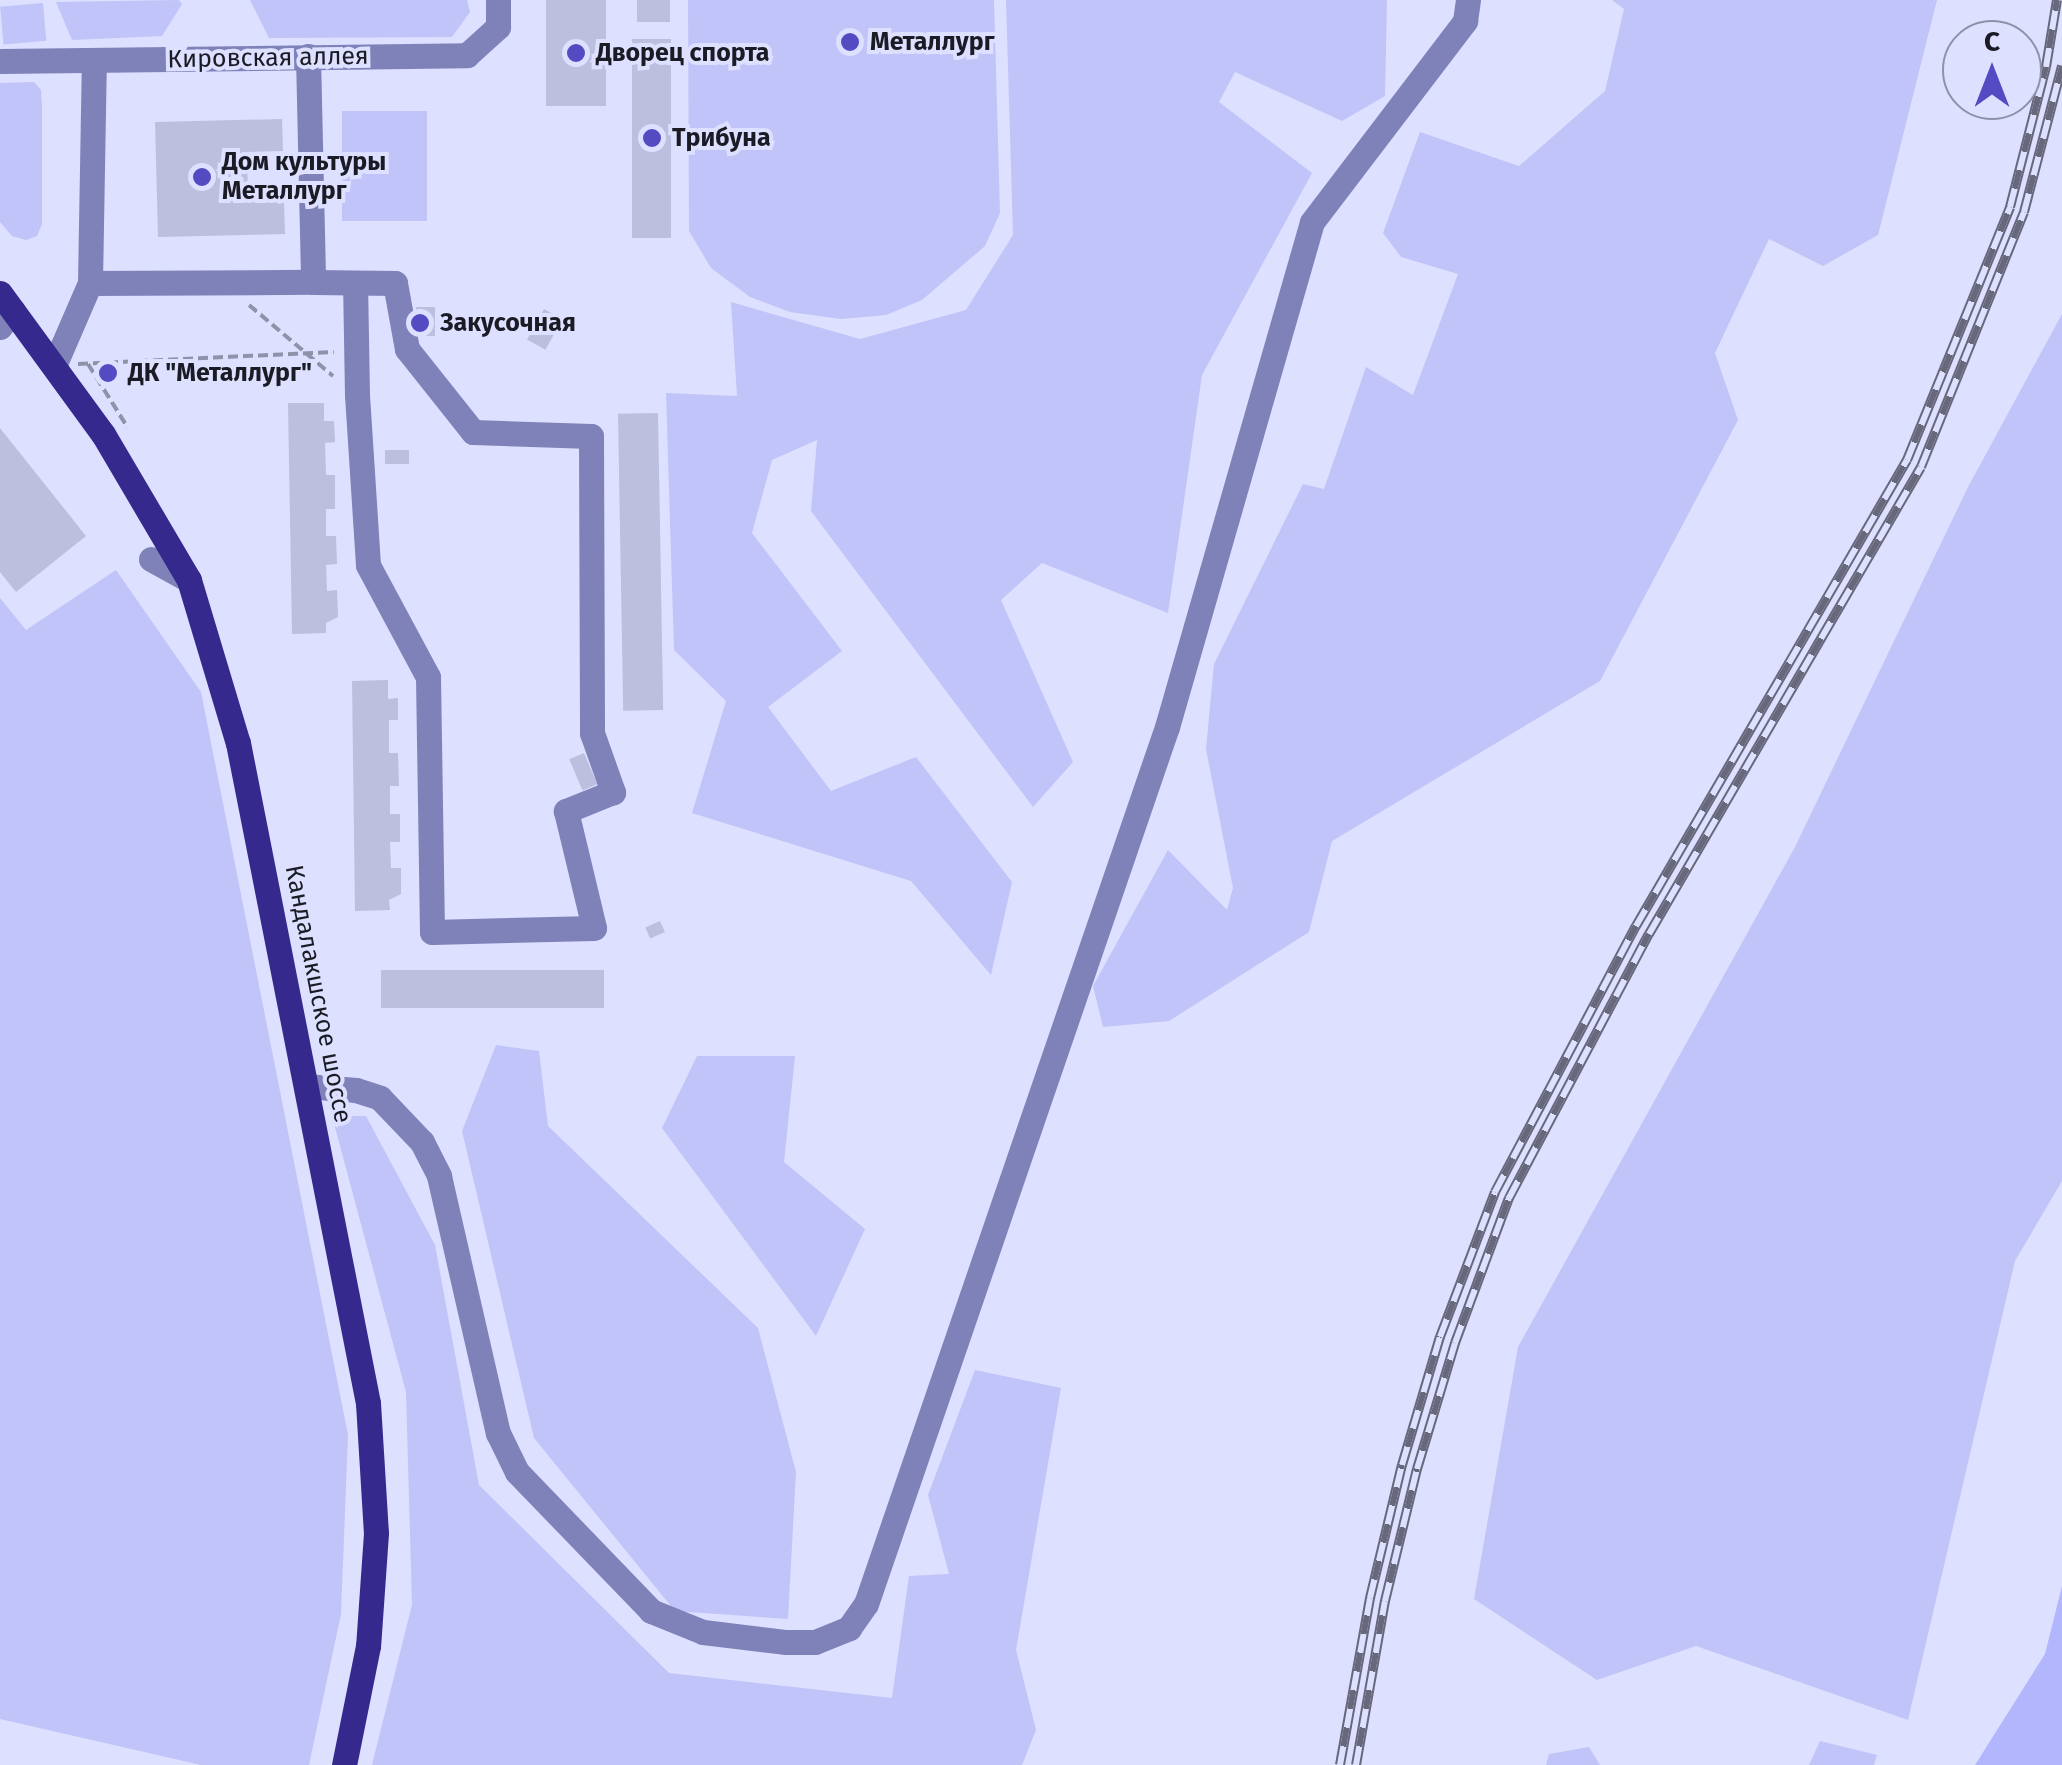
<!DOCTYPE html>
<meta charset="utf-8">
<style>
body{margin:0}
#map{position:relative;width:2062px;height:1765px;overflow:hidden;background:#dde0ff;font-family:"Fira Sans",sans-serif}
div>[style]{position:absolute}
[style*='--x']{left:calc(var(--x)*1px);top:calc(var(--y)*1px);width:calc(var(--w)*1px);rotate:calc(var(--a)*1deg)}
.green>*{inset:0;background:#c0c4f8;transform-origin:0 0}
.water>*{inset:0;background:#b2b6fd}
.building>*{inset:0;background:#bcbfdd;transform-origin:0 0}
.path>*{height:4px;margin-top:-2px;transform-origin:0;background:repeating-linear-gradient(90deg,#9092a9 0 10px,transparent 0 15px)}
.minor>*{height:25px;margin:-12.5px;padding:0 12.5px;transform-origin:12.5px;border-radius:12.5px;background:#7f82b9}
.major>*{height:25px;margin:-12.5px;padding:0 12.5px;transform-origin:12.5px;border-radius:12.5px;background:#36298e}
.rail>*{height:10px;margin-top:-5px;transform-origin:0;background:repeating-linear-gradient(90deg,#dde0ff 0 19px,#67687b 0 38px);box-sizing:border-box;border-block:2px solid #67687b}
.dots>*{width:28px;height:28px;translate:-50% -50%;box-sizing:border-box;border:5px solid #dde0ff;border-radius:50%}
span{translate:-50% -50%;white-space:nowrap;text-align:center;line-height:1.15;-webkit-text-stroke:8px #dde0ff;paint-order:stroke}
.poi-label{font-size:25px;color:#1a1b25;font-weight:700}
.left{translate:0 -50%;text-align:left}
.street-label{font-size:25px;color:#1a1b25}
.north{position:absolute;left:1942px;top:20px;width:100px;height:100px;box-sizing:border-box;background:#dde0ff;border:2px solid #8f91a8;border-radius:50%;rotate:0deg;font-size:28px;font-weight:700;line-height:40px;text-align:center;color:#1a1b25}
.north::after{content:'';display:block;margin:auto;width:35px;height:45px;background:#544ac2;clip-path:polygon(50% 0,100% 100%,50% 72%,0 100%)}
</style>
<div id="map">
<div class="green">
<i style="clip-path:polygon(179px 0,182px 4px,162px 36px,72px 40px,56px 2px)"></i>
<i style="clip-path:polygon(250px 0,467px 0,470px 12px,452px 37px,269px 38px)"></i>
<i style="clip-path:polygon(688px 0,994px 0,1000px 213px,985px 246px,922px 300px,886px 315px,841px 319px,790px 312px,750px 297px,711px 268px,689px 231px)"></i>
<i style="clip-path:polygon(1006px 0,1387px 0,1385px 96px,1342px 121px,1235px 72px,1219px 102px,1312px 173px,1202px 375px,1168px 613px,1042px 563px,1001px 600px,1073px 762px,1033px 807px,811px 511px,817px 440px,772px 460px,752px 533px,842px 651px,768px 707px,831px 791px,916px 757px,1012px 882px,991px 975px,911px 881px,692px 813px,726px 701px,674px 650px,666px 393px,737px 396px,731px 302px,860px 339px,966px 310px,1013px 235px)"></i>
<i style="clip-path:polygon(1612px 0,1937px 0,1878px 235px,1823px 266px,1769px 239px,1715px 353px,1738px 420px,1600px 681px,1332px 841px,1309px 932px,1169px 1021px,1103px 1027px,1093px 986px,1168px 850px,1227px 910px,1233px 888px,1206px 749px,1214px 664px,1303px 484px,1324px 489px,1366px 367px,1413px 395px,1458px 274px,1401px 257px,1383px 233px,1420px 132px,1519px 166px,1605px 91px,1624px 9px)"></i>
<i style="left:43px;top:3px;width:38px;height:43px;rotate:85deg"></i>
<i style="clip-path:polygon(34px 82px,41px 90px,42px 106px,42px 224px,37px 236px,26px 240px,12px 236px,0 222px,0 83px)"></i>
<i style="left:342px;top:111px;width:85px;height:110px"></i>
<i style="clip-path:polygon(2062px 314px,2062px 1181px,2015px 1261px,1908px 1720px,1696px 1646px,1597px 1680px,1474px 1599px,1518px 1347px,1795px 847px,1968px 487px)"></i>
<i style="clip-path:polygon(116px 570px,201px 692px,348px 1435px,341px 1614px,309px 1765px,201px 1765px,0 1719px,0 598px,26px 630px)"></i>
<i style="clip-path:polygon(496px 1045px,539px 1051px,548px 1126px,758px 1328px,796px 1472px,788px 1619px,675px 1611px,534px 1438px,462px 1131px)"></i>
<i style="clip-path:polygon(697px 1056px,795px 1056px,784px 1162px,865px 1229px,816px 1336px,662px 1128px)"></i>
<i style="clip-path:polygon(332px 1116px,366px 1116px,435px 1245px,479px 1485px,669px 1673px,892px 1698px,909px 1576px,949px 1574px,928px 1495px,975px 1370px,1061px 1388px,1016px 1650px,1036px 1730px,1022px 1765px,372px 1765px,412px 1605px,406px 1392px)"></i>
<i style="clip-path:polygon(1820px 1741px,1877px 1755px,1874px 1765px,1809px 1765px)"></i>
<i style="clip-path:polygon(1589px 1747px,1600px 1765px,1546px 1765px,1549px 1754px)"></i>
</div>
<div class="water">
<i style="clip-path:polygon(2062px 1586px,2062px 1765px,1975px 1765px,2045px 1654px)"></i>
</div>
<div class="building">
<i style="left:546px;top:0;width:60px;height:106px"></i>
<i style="left:637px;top:0;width:33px;height:22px"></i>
<i style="left:632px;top:39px;width:39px;height:199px"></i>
<i style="clip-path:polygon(282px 119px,283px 151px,247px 152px,248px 202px,284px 201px,285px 234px,158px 237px,155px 122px)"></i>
<i style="left:416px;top:307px;width:19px;height:29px"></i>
<i style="left:544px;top:309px;width:21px;height:35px;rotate:29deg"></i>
<i style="clip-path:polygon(288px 403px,324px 403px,324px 421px,334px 421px,335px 442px,325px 443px,326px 475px,335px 475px,335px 509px,326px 509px,326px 536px,336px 536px,337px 564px,326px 565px,327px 591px,337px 590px,338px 617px,326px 623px,326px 633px,292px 634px)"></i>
<i style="left:658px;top:413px;width:297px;height:40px;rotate:89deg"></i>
<i style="clip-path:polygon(0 428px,86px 536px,16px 592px,0 572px)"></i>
<i style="left:385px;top:450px;width:24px;height:14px"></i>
<i style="clip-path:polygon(388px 680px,388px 699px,398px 698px,398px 720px,389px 720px,389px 753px,398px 753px,399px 786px,390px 786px,390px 814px,400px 814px,400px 842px,390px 842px,391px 868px,401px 868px,401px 894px,389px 900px,390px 910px,355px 911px,352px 681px)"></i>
<i style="left:584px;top:753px;width:34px;height:16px;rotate:67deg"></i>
<i style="left:660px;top:921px;width:12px;height:16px;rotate:66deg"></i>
<i style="left:604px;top:970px;width:38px;height:223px;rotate:90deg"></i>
</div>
<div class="path">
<i style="--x:249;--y:305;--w:110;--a:40.2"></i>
<i style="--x:78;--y:364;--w:256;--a:-2.7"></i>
<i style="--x:88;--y:364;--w:75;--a:58"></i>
</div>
<div class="minor">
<i style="--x:308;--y:56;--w:226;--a:88.7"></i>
<i style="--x:0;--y:61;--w:467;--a:-0.7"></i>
<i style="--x:467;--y:55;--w:42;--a:-42.1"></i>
<i style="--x:498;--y:27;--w:27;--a:-90"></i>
<i style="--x:90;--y:283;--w:223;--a:-0.3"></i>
<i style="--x:313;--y:282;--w:82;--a:0.7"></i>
<i style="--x:395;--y:283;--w:67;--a:79.7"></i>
<i style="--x:407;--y:349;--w:106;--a:51.5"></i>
<i style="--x:473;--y:432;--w:118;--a:1.9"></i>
<i style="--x:591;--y:436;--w:297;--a:89.8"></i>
<i style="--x:592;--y:733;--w:63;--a:70.4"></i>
<i style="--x:613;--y:792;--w:51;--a:158"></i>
<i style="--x:566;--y:811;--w:120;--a:76.5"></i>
<i style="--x:594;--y:928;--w:162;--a:178.6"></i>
<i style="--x:432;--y:932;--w:255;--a:-90.9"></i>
<i style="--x:428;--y:677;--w:127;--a:-118.2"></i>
<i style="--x:368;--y:565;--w:170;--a:-93.7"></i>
<i style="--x:357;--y:395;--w:112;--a:-91"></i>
<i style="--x:0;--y:327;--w:21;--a:-53"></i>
<i style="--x:54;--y:366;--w:90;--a:-66.6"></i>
<i style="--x:90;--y:283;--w:222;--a:-89"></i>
<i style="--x:151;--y:559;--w:43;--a:28.9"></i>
<i style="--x:306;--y:1086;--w:50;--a:4.6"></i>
<i style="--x:356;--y:1090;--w:25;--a:18"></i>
<i style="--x:380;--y:1098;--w:61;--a:46.3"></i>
<i style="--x:422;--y:1142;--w:38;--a:63"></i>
<i style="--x:439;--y:1176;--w:264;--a:77.1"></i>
<i style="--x:498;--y:1433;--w:43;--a:64"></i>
<i style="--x:517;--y:1472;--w:193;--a:46"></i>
<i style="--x:651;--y:1611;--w:56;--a:22"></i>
<i style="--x:703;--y:1632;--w:84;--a:6.9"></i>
<i style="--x:786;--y:1642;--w:29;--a:0"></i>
<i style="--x:815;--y:1642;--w:37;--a:-22"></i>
<i style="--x:849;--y:1628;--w:29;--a:-55"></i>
<i style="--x:866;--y:1604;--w:927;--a:-71.06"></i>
<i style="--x:1167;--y:727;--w:525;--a:-73.98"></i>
<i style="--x:1312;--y:222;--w:253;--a:-52.7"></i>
<i style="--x:1465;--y:21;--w:21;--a:-82"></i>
</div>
<div class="major">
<i style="--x:0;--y:293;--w:175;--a:53.9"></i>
<i style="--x:103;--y:434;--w:169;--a:59.5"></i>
<i style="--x:189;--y:580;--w:170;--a:73.3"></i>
<i style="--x:238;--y:743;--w:673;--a:78.86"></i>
<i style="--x:368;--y:1403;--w:130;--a:86.5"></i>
<i style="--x:376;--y:1533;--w:113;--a:94"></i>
<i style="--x:368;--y:1646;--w:121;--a:101.4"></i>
</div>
<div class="rail">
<i style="--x:1340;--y:1765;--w:170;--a:-79.8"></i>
<i style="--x:1370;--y:1598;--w:137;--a:-76.5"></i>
<i style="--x:1402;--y:1465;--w:134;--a:-73.5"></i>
<i style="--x:1440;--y:1337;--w:155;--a:-69.2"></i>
<i style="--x:1495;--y:1192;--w:301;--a:-62.1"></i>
<i style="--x:1636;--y:926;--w:539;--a:-59.82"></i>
<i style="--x:1907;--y:460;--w:273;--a:-67.8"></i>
<i style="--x:2010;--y:207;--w:145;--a:-75.6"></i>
<i style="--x:2046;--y:67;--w:68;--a:-80.7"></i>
<i style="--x:1356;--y:1765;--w:167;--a:-80"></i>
<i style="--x:1385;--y:1601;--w:136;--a:-76.4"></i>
<i style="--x:1417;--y:1469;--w:132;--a:-73.2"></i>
<i style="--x:1455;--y:1343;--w:155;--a:-69.6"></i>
<i style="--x:1509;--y:1198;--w:299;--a:-62.1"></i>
<i style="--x:1649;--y:934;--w:540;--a:-59.78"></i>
<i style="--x:1921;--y:467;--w:275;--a:-68"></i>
<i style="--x:2024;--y:212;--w:151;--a:-75.4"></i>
</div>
<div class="dots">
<i style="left:850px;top:42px;background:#544ac2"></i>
<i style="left:576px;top:53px;background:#544ac2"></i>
<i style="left:652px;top:138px;background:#544ac2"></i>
<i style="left:202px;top:177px;background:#544ac2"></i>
<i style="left:420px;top:323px;background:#544ac2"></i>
<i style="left:108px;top:373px;background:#544ac2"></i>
</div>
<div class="poi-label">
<span class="left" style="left:870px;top:42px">Металлург</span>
<span class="left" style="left:596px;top:53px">Дворец спорта</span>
<span class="left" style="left:672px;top:138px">Трибуна</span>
<span class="left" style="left:222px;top:177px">Дом культуры<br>Металлург</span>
<span class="left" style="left:440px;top:323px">Закусочная</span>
<span class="left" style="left:128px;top:373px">ДК "Металлург"</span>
</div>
<div class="street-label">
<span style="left:268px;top:58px;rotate:-1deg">Кировская аллея</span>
<span style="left:318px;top:994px;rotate:79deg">Кандалакшское шоссе</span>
</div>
<div class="north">С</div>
</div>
